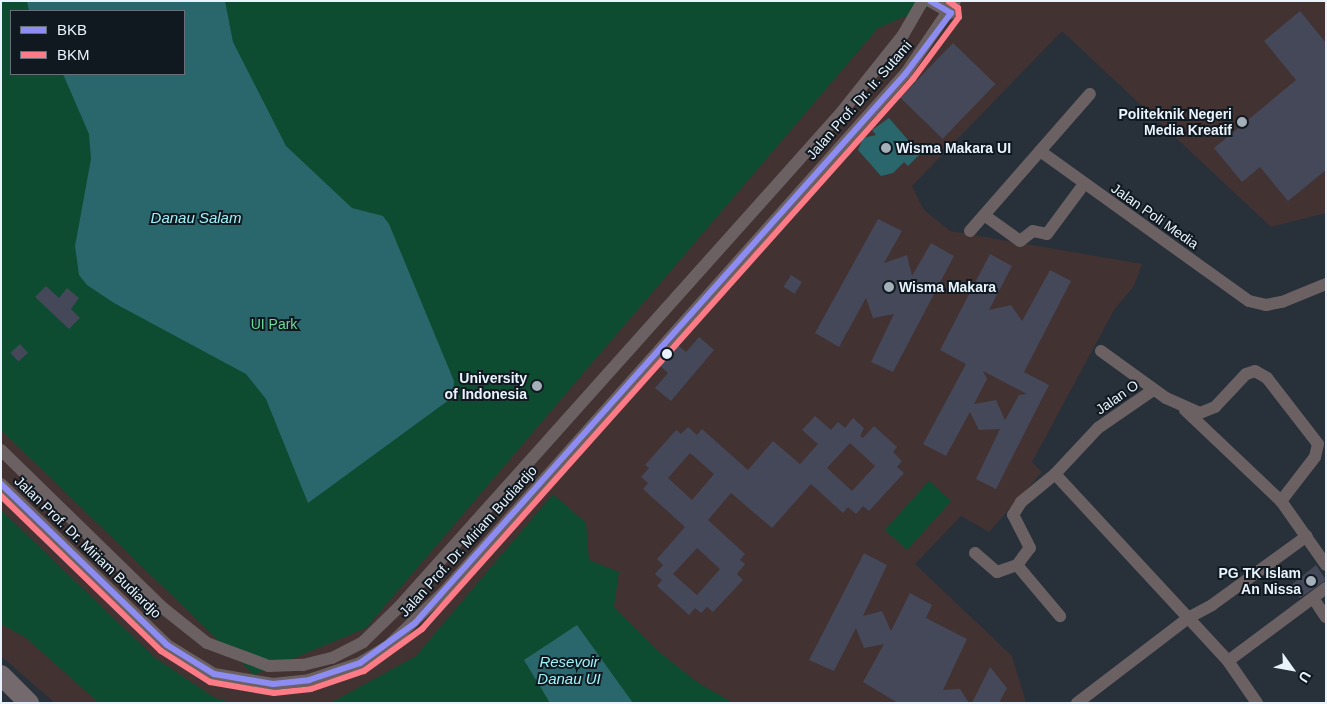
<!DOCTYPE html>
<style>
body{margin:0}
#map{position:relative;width:1327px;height:704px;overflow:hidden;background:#28313a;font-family:Arial,sans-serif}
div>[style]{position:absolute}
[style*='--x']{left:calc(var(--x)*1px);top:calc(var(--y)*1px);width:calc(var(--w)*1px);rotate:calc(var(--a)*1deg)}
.education>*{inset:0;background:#423232}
.green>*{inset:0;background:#0d4c30;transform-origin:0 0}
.water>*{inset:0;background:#2a676c}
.building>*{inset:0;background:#444859;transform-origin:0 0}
.minor>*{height:12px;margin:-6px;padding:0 6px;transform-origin:6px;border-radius:6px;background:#6b6163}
.primary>*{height:20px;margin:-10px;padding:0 10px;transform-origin:10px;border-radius:10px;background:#74696d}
.bus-1>*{height:6px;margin:-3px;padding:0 3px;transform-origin:3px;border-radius:3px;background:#8c8cf3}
.bus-2>*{height:6px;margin:-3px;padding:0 3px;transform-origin:3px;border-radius:3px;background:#fc7b87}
.dots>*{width:14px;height:14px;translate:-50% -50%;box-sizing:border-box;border:2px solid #111920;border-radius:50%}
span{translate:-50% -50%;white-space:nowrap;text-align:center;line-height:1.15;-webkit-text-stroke:4px #111920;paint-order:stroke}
.street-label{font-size:14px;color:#e8f3fd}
.poi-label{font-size:14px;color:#e8f3fd;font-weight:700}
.right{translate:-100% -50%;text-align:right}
.left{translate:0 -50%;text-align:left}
.park-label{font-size:14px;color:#6bdc9b}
.water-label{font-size:15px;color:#9cf3fa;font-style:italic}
.frame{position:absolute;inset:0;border:2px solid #e8f3fd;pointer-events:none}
.legend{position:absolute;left:10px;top:10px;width:175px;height:65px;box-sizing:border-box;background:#111920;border:1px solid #677078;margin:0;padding:6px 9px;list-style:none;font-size:15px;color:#e8f3fd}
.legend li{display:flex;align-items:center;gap:10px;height:25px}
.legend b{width:25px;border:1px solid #677078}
.north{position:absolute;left:1267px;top:644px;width:50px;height:50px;-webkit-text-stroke:4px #111920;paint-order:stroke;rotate:122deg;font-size:14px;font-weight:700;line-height:20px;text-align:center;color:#e8f3fd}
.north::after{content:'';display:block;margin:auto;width:18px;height:22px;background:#e8f3fd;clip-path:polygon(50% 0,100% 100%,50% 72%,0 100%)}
</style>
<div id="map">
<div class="education">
<i style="clip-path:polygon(evenodd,1px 1px,1326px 1px,1326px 213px,1271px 227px,1062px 31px,912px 186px,924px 210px,950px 231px,1142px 264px,1134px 286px,1114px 310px,1032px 462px,1042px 472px,989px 532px,961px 516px,915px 564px,1012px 656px,1026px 703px,55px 703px,1px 656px,1px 1px,11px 11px,184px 11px,184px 74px,11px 74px,11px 11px)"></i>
</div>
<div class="green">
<i style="clip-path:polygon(evenodd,1px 1px,941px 1px,878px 28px,366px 628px,254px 675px,1px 430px,1px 1px,11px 11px,184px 11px,184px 74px,11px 74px,11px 11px)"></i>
<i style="left:929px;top:481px;width:30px;height:66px;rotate:42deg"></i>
<i style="clip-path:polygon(553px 494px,586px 523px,589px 560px,619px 572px,614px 607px,658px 651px,697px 682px,733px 703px,322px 703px,336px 700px,416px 656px)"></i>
<i style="clip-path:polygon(1px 510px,154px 657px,215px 698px,234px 703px,99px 703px,26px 638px,1px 624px)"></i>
</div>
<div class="water">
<i style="clip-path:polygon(27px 1px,225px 1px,233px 42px,286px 146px,352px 208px,383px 216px,389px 224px,454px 381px,453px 397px,308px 503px,266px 399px,246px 374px,114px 303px,87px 285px,79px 275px,75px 246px,91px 159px,89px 134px,63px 74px,184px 74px,184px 11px,29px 11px)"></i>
<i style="clip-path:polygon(889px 118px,920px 154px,908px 166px,904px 162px,893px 173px,881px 176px,858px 150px,863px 138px,876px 135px,872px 130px)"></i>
<i style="clip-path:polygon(577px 625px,633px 703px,550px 703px,524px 660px)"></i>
</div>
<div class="building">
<i style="clip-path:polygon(1300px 11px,1326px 43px,1326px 170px,1288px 201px,1260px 167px,1242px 182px,1214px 148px,1296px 80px,1264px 41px)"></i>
<i style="left:953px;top:43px;width:59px;height:76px;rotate:44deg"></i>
<i style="clip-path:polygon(878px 219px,902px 231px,884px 263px,907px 255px,912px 276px,931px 243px,954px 256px,893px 372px,871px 362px,894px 314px,873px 318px,866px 298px,839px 347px,815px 333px)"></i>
<i style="clip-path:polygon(evenodd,990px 254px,1012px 266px,989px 310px,1011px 305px,1022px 321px,1050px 270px,1071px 281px,1024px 372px,1049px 385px,996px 489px,976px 479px,1000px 429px,979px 430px,970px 412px,946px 456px,923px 444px,966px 364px,940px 350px,990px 254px,983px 371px,1027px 394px,1019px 395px,1005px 420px,996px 400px,974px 404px,987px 379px,983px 371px)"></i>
<i style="left:791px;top:275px;width:13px;height:14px;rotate:32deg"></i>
<i style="clip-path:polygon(46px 286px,59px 298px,67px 288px,79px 298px,71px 309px,80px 318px,69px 329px,35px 297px)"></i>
<i style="clip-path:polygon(699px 337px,714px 350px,671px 401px,655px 388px,668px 373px,658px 364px,676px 344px,686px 352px)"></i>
<i style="left:20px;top:344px;width:12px;height:13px;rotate:48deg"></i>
<i style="clip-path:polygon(evenodd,815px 416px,831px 430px,838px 422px,845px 428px,853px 418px,864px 428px,860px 436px,863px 438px,874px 426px,897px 447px,893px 452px,902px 461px,897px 467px,904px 473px,869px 511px,863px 506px,856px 514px,848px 507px,843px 513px,811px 484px,772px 528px,731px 493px,708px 520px,745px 554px,740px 560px,745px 564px,737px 574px,743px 580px,713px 612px,707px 607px,701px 613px,695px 608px,689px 615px,657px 586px,662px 580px,655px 574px,663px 565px,657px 559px,685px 527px,643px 489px,648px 483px,641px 477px,649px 468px,645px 465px,676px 430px,681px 434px,688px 427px,697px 435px,702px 429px,748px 470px,773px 441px,800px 464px,818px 444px,802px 430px,815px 416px,850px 443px,875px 466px,852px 491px,827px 468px,850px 443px,815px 416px,690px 453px,714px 474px,692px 500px,668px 478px,690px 453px,815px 416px,697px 548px,720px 569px,697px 595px,673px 574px,697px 548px)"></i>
<i style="clip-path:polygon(864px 553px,887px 565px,863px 616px,882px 611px,891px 631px,910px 593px,932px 605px,926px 618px,967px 639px,943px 690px,960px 689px,969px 703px,898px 703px,863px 682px,884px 644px,864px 648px,856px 628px,834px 671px,809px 660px)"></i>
<i style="clip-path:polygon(1316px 565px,1326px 580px,1300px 598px,1290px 586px)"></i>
<i style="clip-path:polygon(990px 667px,1007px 688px,999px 703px,972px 703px)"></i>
</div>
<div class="minor">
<i style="--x:930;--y:1;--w:24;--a:30"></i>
<i style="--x:1040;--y:151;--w:257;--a:35.7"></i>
<i style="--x:1249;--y:301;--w:17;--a:13"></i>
<i style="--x:1266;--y:305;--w:16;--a:-11"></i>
<i style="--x:1282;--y:302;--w:48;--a:-22.2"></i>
<i style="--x:984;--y:215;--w:44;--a:35.8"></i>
<i style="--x:1020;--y:241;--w:16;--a:-38"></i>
<i style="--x:1033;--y:231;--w:14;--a:12"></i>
<i style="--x:1047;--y:234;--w:62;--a:-53.5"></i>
<i style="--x:970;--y:231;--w:182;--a:-48.8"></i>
<i style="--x:1101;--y:351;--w:80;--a:35.9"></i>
<i style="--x:1166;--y:398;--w:37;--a:24"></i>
<i style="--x:1200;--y:413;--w:16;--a:-22"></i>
<i style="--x:1215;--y:407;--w:45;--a:-46.8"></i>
<i style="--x:1246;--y:374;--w:9;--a:-18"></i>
<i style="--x:1255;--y:371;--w:14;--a:30"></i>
<i style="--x:1267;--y:378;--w:83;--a:52.3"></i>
<i style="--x:1318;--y:444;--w:13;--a:103"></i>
<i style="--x:1315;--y:457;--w:56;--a:127.7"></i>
<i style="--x:1185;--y:410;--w:132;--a:43.5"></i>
<i style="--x:1281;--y:501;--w:78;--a:54.9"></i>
<i style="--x:1;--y:450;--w:226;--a:44.3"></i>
<i style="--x:163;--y:608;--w:56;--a:38.5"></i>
<i style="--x:207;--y:643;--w:66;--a:20.4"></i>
<i style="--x:269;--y:666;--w:34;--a:-2"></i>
<i style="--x:303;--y:665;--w:30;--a:-14"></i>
<i style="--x:332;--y:658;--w:35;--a:-27"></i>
<i style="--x:363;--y:642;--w:50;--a:-44.2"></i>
<i style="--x:399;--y:607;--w:661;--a:-48.19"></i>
<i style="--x:840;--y:114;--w:101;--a:-51.4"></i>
<i style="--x:903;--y:35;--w:39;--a:-60"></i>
<i style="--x:1055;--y:474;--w:255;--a:47.2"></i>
<i style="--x:1228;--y:661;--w:51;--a:55.4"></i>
<i style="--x:1;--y:484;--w:231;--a:44.1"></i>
<i style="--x:167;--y:645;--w:55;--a:31.7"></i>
<i style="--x:214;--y:674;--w:60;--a:9.6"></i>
<i style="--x:273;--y:684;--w:36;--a:-6"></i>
<i style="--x:309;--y:680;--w:54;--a:-18.4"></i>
<i style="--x:360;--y:663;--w:33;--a:-31"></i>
<i style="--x:388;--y:646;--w:78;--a:-44"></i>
<i style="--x:444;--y:592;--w:695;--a:-48.33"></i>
<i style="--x:906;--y:73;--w:87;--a:-55.8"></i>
<i style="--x:975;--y:553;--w:29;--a:41"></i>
<i style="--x:997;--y:572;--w:21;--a:-19"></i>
<i style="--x:1017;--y:565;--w:21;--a:-53"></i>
<i style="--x:1030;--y:548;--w:37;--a:-117"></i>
<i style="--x:1013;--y:515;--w:15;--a:-58"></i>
<i style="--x:1021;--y:502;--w:44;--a:-39.5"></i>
<i style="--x:1055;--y:474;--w:63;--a:-46.9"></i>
<i style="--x:1098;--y:428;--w:67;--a:-34.6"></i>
<i style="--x:1017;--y:565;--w:67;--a:49.9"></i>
<i style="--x:1313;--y:598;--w:23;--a:56"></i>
<i style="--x:1228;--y:661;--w:122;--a:-36.7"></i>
<i style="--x:1077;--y:703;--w:140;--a:-37.4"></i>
<i style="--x:1188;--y:618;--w:27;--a:-28"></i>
<i style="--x:1212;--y:605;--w:117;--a:-36"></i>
</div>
<div class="primary">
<i style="--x:1;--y:675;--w:40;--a:45"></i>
</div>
<div class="bus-1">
<i style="--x:1;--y:484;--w:231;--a:44.1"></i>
<i style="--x:167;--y:645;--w:55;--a:31.7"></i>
<i style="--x:214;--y:674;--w:60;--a:9.6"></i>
<i style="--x:273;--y:684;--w:36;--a:-6"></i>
<i style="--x:309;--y:680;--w:54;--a:-18.4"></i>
<i style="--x:360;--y:663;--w:68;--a:-36"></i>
<i style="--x:415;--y:623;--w:737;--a:-48.24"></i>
<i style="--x:906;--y:73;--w:75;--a:-53.1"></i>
<i style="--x:951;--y:13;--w:24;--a:-150"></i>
</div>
<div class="bus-2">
<i style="--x:1;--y:496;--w:223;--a:44.1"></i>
<i style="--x:161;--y:651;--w:58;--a:32.3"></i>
<i style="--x:210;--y:682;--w:65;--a:9.8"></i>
<i style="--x:274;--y:693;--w:37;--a:-6"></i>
<i style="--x:311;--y:689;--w:56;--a:-18.8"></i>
<i style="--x:364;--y:671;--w:72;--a:-35.9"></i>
<i style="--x:422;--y:629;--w:737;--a:-48.24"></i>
<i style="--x:913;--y:79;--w:77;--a:-53.4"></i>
<i style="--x:959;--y:17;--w:9;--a:-96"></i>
<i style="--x:958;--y:8;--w:12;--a:-145"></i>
</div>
<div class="dots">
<i style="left:1242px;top:122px;background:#a5afb9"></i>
<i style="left:886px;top:148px;background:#a5afb9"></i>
<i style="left:889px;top:287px;background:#a5afb9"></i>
<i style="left:667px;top:354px;background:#e8f3fd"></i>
<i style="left:537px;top:386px;background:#a5afb9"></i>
<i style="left:1311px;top:581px;background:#a5afb9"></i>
</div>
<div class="street-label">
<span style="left:859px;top:100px;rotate:-49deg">Jalan Prof. Dr. Ir. Sutami</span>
<span style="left:1155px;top:216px;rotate:35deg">Jalan Poli Media</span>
<span style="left:1117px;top:397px;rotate:-35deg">Jalan O</span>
<span style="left:468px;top:541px;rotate:-48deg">Jalan Prof. Dr. Miriam Budiardjo</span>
<span style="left:88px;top:547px;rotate:44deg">Jalan Prof. Dr. Miriam Budiardjo</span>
</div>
<div class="poi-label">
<span class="right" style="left:1232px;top:122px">Politeknik Negeri<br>Media Kreatif</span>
<span class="left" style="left:896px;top:148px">Wisma Makara UI</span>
<span class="left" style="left:899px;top:287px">Wisma Makara</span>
<span class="right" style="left:527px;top:386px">University<br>of Indonesia</span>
<span class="right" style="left:1301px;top:581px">PG TK Islam<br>An Nissa</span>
</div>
<div class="park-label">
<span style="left:274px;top:324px">UI Park</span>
</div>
<div class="water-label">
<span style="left:196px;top:218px">Danau Salam</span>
<span style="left:569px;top:670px">Resevoir<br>Danau UI</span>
</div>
<div class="frame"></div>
<ul class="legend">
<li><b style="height:6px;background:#8c8cf3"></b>BKB</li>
<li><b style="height:6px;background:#fc7b87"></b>BKM</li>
</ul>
<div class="north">U</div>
</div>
